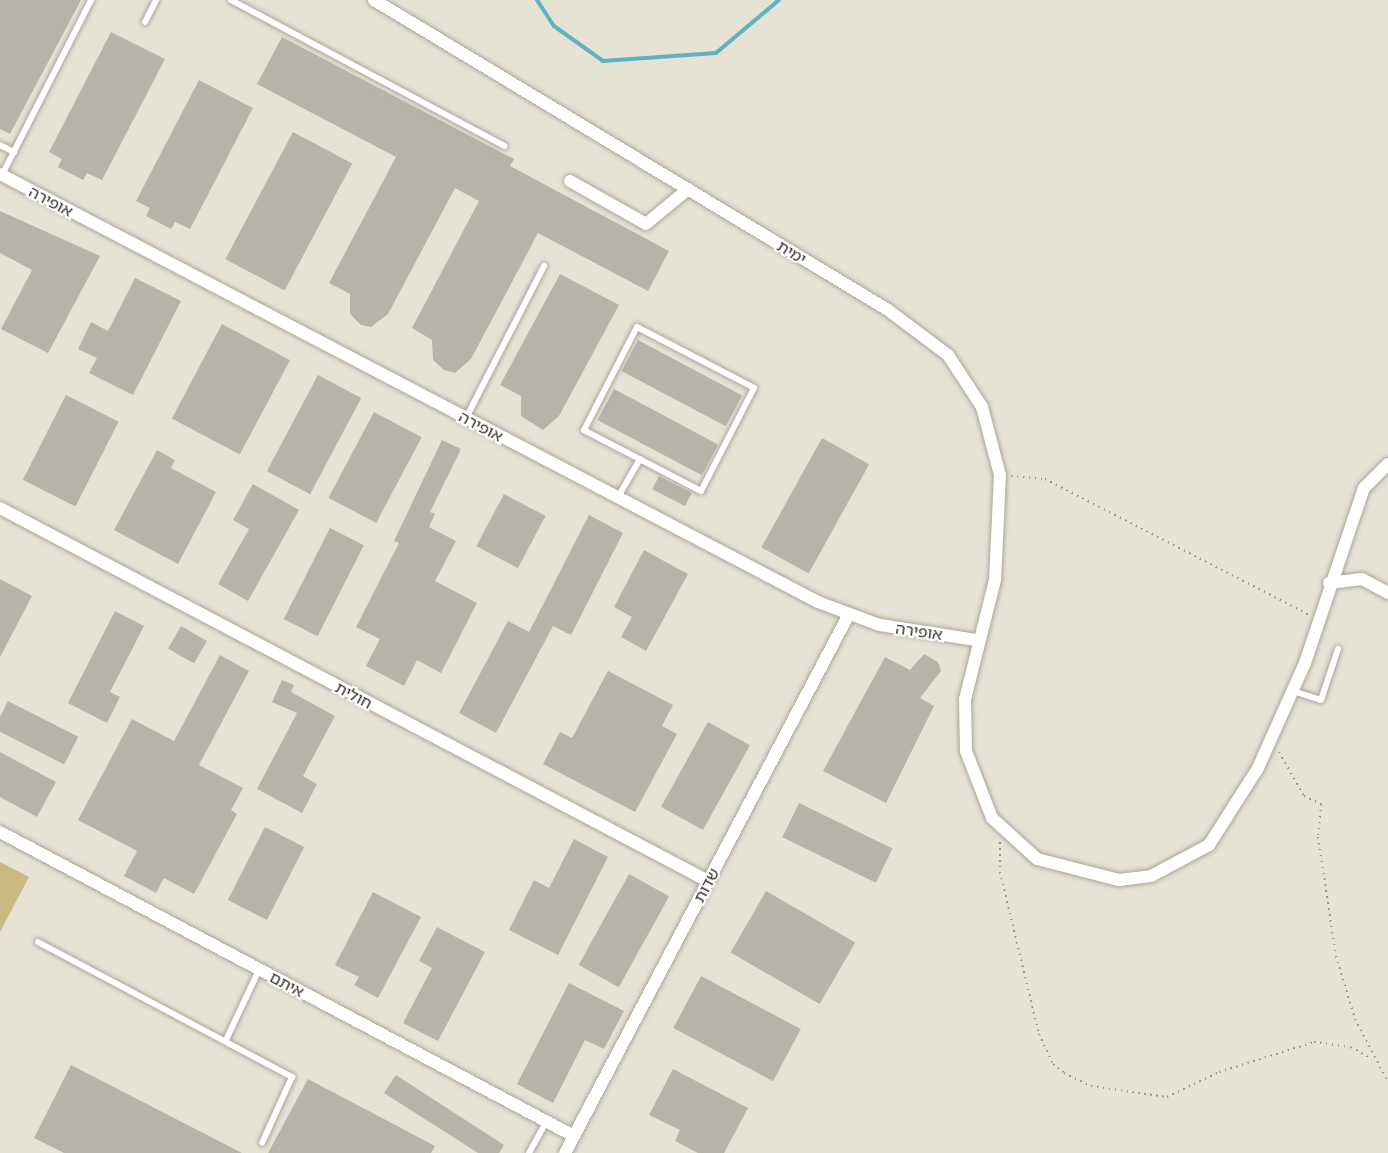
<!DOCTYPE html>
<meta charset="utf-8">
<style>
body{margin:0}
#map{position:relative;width:1388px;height:1153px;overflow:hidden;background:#e6e3d5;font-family:Quicksand,"Noto Sans Hebrew",sans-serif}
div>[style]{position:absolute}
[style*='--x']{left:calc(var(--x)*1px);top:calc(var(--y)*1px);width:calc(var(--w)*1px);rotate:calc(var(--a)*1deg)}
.green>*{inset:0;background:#caba7f}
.stream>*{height:4px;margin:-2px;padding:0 2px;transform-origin:2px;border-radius:2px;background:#61b1c2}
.building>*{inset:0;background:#b7b4a7;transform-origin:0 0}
.path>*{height:2px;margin-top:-1px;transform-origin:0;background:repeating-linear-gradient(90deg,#969389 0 1.5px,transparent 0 6px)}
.roads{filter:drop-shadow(0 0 2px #aaa699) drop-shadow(0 0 2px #aaa699)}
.service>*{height:6px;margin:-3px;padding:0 3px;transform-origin:3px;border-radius:3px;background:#fff}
.minor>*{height:12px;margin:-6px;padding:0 6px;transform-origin:6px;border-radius:6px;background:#fff}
span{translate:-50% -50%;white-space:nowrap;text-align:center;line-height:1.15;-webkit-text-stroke:4.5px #fff;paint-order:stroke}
.street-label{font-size:16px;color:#2f2e29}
</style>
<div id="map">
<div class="green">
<i style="clip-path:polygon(0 862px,29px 877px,0 932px)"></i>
</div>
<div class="stream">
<i style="--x:537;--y:0;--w:31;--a:57"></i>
<i style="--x:554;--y:26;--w:60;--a:35.5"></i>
<i style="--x:603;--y:61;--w:113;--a:-4"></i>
<i style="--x:716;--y:53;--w:82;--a:-40.1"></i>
</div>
<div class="building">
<i style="clip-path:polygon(0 0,81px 0,10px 134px,0 129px)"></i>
<i style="clip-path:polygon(111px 32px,165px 59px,102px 180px,87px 173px,83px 180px,58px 167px,62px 159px,49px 152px)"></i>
<i style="clip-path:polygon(282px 37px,514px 159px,510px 166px,669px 251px,648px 291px,538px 233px,471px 359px,455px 373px,444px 370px,433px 360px,432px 340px,412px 328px,479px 201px,455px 188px,388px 314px,371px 327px,361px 325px,350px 314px,350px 294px,329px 283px,396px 157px,257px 84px)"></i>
<i style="clip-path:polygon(199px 80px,253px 108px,190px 229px,175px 222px,171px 229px,146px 216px,150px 208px,136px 201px)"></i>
<i style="left:293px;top:132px;width:67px;height:144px;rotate:28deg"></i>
<i style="clip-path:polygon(0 211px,100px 256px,48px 353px,1px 329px,32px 270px,0 253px)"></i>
<i style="clip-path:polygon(560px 274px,619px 305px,559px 416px,543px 430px,521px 416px,521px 396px,500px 385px)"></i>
<i style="clip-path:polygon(135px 278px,181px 301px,133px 395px,89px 373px,97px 358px,78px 349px,91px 322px,108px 331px)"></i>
<i style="left:222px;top:324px;width:77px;height:107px;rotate:28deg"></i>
<i style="left:638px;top:340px;width:118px;height:35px;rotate:28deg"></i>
<i style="left:318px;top:375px;width:49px;height:109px;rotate:28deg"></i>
<i style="left:614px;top:389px;width:118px;height:35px;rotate:28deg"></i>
<i style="left:66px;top:395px;width:59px;height:95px;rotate:27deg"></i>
<i style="left:374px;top:412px;width:54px;height:97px;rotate:28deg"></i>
<i style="left:822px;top:438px;width:54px;height:125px;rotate:29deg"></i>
<i style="clip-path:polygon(442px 440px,461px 449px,430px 512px,435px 514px,429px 527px,456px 541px,435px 581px,477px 603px,441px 673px,417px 660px,404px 686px,366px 666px,380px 639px,356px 627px,399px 543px,394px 541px)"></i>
<i style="clip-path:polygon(157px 450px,175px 460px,171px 468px,216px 492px,178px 564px,114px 530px)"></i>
<i style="left:659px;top:476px;width:37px;height:15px;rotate:27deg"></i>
<i style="clip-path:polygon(253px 484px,299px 510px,248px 601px,218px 584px,249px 529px,233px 520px)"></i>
<i style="left:504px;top:494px;width:47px;height:59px;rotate:28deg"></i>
<i style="clip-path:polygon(589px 515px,623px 533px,571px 635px,553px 626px,496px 733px,459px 713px,508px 621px,529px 632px)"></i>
<i style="left:330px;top:528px;width:38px;height:102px;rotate:27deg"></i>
<i style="clip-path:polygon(644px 550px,688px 574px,646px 651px,621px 637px,632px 617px,614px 607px)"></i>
<i style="clip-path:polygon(0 579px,32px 596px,0 657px)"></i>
<i style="clip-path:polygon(115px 611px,144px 626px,110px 692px,120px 697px,107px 723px,68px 703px)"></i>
<i style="left:181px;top:626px;width:30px;height:26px;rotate:30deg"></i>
<i style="clip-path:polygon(924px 654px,938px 662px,941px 671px,920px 698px,934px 706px,886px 803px,823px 771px,885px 657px,910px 670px)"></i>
<i style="clip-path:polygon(220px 655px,249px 671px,199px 765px,243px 788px,231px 810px,237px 814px,194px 894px,164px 878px,156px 893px,124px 876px,137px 851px,78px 820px,132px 719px,174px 741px)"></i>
<i style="clip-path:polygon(608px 671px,673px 705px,662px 726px,677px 734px,635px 812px,543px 764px,560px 732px,572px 738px)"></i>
<i style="clip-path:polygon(282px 680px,294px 685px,291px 692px,335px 716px,303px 776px,317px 784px,302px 813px,257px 789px,297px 713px,272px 702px)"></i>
<i style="left:8px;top:701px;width:79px;height:31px;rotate:27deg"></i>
<i style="left:708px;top:722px;width:48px;height:97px;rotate:29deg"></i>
<i style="clip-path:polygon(0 752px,56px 782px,37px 817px,0 797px)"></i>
<i style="left:799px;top:803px;width:104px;height:38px;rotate:26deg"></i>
<i style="left:265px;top:827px;width:44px;height:82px;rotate:27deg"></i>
<i style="clip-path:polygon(574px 839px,608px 857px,558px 955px,509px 930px,534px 880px,549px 888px)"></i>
<i style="left:629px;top:874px;width:46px;height:104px;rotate:29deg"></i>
<i style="left:766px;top:891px;width:103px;height:71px;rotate:30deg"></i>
<i style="clip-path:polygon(373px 892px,421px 917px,378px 998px,354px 985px,359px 977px,335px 965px)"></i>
<i style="clip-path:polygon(437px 927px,485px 952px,438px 1041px,403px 1023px,432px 968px,419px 961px)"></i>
<i style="left:701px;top:976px;width:113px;height:59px;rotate:28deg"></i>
<i style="clip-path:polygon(569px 983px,624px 1011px,604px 1049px,585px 1040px,553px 1103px,517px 1084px)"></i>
<i style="clip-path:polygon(71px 1065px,242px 1153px,64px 1153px,34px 1138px)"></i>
<i style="clip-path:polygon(673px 1069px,748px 1108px,724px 1153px,698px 1153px,675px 1141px,680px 1130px,649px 1115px)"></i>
<i style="clip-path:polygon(396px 1075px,504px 1145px,499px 1153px,478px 1153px,384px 1093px)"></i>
<i style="clip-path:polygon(308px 1079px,435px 1146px,431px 1153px,268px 1153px)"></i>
</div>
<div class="path">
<i style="--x:1011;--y:476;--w:34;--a:5"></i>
<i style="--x:1045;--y:479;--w:296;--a:27.2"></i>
<i style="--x:1279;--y:752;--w:51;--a:60.4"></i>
<i style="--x:1304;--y:796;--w:19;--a:25"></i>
<i style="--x:1321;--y:804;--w:33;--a:95"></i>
<i style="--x:1318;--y:837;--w:120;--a:81.4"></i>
<i style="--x:1336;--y:956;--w:66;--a:73.2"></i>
<i style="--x:1355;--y:1019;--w:71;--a:62.4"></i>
<i style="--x:1000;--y:842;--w:30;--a:90"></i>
<i style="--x:1000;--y:872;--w:167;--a:76.5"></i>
<i style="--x:1039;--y:1034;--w:33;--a:65"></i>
<i style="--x:1053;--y:1064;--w:14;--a:39"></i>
<i style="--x:1064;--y:1073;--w:30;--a:26"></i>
<i style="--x:1091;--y:1086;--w:77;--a:8.2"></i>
<i style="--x:1167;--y:1097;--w:58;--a:-25.7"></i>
<i style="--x:1219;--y:1072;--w:100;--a:-17.5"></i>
<i style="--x:1314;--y:1042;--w:37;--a:8"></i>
<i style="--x:1351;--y:1047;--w:24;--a:30"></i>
</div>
<div class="roads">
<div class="service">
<i style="--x:231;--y:0;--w:310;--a:28.1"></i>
<i style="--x:145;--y:22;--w:25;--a:-63"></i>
<i style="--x:0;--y:145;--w:16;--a:27"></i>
<i style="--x:2;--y:175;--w:196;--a:-63"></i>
<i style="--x:637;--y:327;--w:132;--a:27.5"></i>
<i style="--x:754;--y:388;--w:116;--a:117.2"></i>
<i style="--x:701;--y:491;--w:132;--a:-152.5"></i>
<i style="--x:584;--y:430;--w:116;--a:-62.8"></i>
<i style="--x:466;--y:418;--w:171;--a:-62.8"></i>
<i style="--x:618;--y:497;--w:44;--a:-59.9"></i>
<i style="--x:1293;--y:691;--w:29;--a:18"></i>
<i style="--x:1321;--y:700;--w:54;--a:-71.6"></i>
<i style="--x:38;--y:942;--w:288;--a:28"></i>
<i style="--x:292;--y:1077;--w:72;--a:114.4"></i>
<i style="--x:226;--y:1040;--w:77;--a:-64.8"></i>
<i style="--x:529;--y:1153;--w:35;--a:-61"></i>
</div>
<div class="minor">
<i style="--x:374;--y:0;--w:600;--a:31.09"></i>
<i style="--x:888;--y:310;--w:75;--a:36.9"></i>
<i style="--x:948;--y:355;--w:62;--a:56.8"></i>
<i style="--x:982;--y:407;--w:70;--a:75.2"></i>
<i style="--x:1000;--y:475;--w:105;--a:92.7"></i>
<i style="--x:995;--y:580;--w:123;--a:104.1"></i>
<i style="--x:965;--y:699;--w:52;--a:88.9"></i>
<i style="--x:966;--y:751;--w:72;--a:68.8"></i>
<i style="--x:992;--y:818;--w:61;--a:42.3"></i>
<i style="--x:1037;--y:859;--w:85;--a:14.4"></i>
<i style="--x:1119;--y:880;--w:32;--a:-7"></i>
<i style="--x:1151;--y:876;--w:66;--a:-28.1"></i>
<i style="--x:1209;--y:845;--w:91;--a:-57.5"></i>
<i style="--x:1258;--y:768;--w:115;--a:-65.9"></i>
<i style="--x:1305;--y:663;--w:185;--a:-71.4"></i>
<i style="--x:1364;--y:488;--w:34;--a:-45"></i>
<i style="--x:0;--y:174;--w:923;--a:27.62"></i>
<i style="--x:818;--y:602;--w:66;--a:20.4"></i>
<i style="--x:880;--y:625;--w:97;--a:8.9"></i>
<i style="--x:570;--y:181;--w:87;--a:29.5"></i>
<i style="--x:646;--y:224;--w:55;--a:-39.8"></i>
<i style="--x:0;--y:508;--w:800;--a:27.78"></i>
<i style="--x:1329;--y:583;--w:33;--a:-7"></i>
<i style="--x:1362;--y:579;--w:30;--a:28"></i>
<i style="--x:0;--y:832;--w:650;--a:27.91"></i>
<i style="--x:565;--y:1153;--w:607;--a:-62.21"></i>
</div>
</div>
<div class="street-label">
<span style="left:51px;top:201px;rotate:28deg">אופירה</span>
<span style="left:792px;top:252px;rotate:31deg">ימית</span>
<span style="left:481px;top:426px;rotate:28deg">אופירה</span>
<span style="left:919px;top:631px;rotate:8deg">אופירה</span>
<span style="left:354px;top:695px;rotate:28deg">חולית</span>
<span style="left:706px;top:885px;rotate:-62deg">שדות</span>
<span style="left:287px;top:984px;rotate:28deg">איתם</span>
</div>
</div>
